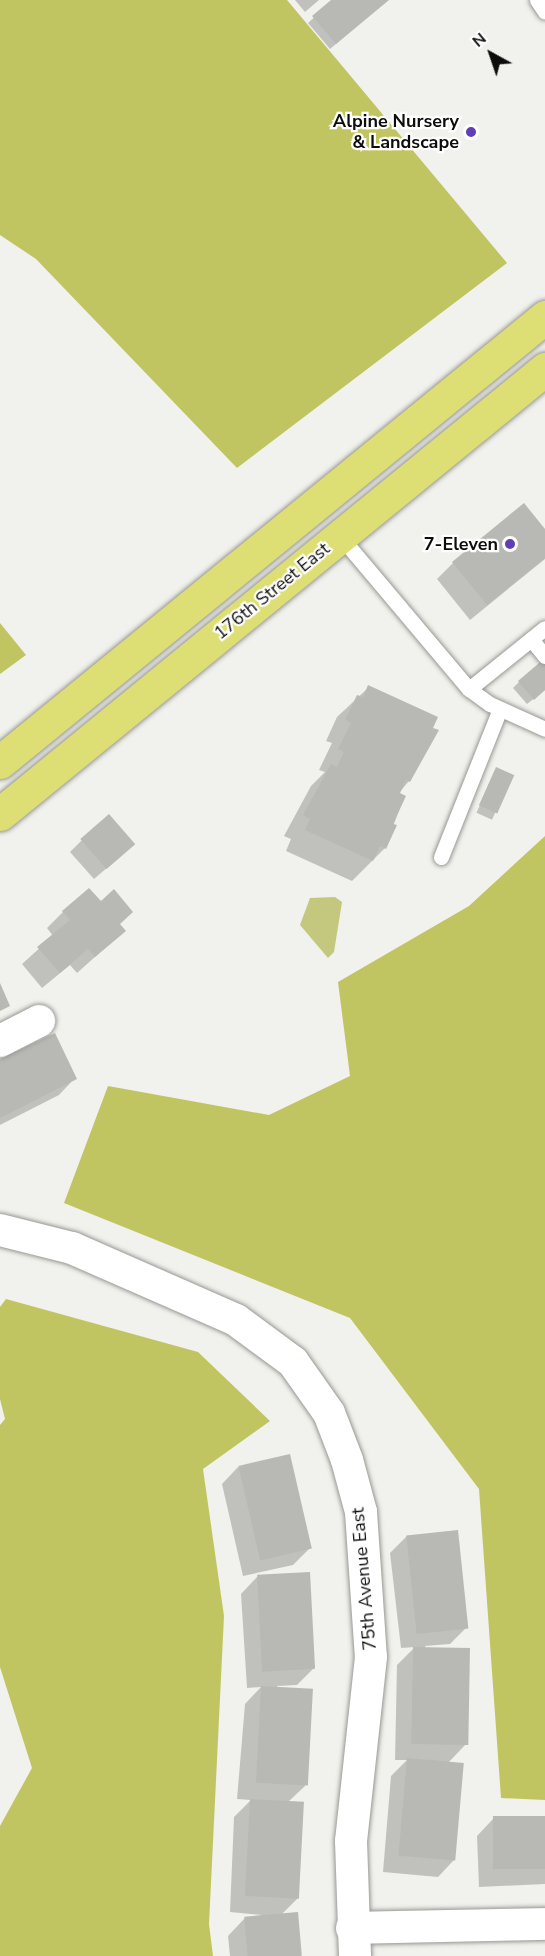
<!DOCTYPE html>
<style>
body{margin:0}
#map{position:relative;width:545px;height:1956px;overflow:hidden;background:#f1f1ed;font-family:"Nunito Sans",sans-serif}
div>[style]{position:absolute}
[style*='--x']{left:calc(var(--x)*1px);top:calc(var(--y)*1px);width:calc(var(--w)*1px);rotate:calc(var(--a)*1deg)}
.green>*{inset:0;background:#c4c87e}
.forest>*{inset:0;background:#c0c461}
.shadow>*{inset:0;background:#0003;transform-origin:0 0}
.building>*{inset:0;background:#b8b8b4;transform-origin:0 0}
.roads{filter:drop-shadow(0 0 2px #989894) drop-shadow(0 0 2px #989894)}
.lane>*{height:15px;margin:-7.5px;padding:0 7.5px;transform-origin:7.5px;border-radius:7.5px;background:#fff}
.street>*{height:32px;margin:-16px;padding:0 16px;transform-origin:16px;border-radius:16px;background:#fff}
.primary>*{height:33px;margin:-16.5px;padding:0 16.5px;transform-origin:16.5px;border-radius:16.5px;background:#dddf75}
.dots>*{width:16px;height:16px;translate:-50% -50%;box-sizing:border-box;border:3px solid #fff;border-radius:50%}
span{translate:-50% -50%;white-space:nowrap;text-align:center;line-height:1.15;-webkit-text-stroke:4.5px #fff;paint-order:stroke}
.poi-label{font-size:18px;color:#0d0d0c;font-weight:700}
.right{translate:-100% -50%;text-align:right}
.street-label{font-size:18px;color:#0d0d0c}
.north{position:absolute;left:461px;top:24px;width:60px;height:60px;-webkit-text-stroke:4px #fff;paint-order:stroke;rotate:320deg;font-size:16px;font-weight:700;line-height:24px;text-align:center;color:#0d0d0c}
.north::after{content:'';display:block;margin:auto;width:21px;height:27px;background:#0d0d0c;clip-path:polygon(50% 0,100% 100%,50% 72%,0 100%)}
</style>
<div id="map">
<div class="green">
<i style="clip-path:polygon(335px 897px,342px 902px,334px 952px,328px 958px,300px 925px,310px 898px)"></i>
</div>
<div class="forest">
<i style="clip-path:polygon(0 0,287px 0,507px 263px,237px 468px,36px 259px,0 235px)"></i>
<i style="clip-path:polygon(0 623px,26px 655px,0 674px)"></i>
<i style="clip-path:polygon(545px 836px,545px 1800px,501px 1798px,479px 1489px,350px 1318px,64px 1203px,108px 1086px,269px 1115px,350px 1076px,338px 982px,469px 906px)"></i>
<i style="clip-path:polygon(6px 1299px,198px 1352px,270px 1421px,203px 1469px,224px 1616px,209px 1924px,213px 1956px,0 1956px,0 1826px,32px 1768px,0 1667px,0 1425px,5px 1419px,0 1399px,0 1307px)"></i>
</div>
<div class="shadow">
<i style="clip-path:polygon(295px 0,319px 0,305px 12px)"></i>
<i style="clip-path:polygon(333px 0,388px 0,330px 49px,308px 23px)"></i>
<i style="clip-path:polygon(545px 532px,545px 559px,470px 620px,437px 579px,453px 563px)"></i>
<i style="clip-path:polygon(519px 682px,545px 690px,527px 704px,513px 688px)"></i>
<i style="clip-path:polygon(369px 687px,409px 781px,398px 794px,404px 797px,385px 848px,352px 881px,286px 851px,291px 839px,284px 836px,311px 786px,325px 772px,319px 770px,332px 743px,326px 741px,337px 717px)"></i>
<i style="left:496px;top:769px;width:17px;height:48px;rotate:24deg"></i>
<i style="clip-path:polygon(82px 840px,121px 856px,94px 879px,70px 852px)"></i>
<i style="clip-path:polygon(100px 903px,124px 931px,77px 973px,70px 965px,42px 988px,22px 964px,53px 936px,47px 928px,63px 912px)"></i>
<i style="clip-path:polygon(0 1061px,75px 1078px,59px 1095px,0 1125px)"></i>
<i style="clip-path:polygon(238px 1467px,310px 1548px,293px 1565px,243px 1576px,222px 1484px)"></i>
<i style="clip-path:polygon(407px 1536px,467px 1627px,450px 1644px,425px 1646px,466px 1744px,448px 1763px,454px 1860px,438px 1877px,383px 1872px,391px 1776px,407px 1760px,395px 1760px,397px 1665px,415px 1647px,401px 1648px,390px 1553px)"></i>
<i style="clip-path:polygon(257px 1577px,314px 1668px,297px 1685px,277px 1686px,305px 1786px,288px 1802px,298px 1898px,281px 1915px,301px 1956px,230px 1956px,228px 1936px,244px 1919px,272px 1916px,230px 1912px,234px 1817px,251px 1800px,237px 1799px,245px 1704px,261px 1687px,247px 1688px,241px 1594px)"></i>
<i style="clip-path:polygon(545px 1817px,545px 1884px,479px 1887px,477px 1836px,493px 1819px)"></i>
</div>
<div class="building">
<i style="clip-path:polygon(331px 0,389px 0,336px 44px,312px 16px)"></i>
<i style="clip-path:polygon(524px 503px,545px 529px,545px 558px,487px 605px,452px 562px)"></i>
<i style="clip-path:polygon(545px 658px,545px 690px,534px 700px,518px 681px)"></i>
<i style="clip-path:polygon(368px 685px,438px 717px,433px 728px,439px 730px,410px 782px,406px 780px,400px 793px,406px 796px,393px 824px,397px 825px,386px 849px,380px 846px,373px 861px,305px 830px,310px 819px,303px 815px,331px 764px,337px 767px,344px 752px,338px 749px,351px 723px,345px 720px,357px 695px,363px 697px)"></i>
<i style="left:496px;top:767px;width:20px;height:42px;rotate:24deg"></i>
<i style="left:109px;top:814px;width:40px;height:38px;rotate:49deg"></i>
<i style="clip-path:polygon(89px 888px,101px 901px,114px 889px,133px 912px,120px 924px,126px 931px,95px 957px,88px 949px,60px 973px,37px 947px,70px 920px,62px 911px)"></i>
<i style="clip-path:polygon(0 983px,10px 1006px,0 1011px)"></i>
<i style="clip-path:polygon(55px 1033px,77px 1079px,0 1118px,0 1059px)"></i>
<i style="left:290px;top:1454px;width:97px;height:53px;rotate:77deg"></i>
<i style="left:458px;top:1530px;width:99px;height:52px;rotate:84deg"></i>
<i style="left:310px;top:1572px;width:97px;height:53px;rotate:87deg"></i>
<i style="left:413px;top:1647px;width:57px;height:97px;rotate:1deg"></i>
<i style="left:261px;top:1686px;width:52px;height:97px;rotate:3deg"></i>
<i style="left:407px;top:1758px;width:57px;height:98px;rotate:5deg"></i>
<i style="left:250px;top:1799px;width:54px;height:97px;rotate:3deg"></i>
<i style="left:545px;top:1816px;width:53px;height:52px;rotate:90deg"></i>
<i style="left:298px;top:1912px;width:44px;height:54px;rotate:85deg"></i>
</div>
<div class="roads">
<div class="lane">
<i style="--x:537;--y:0;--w:14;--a:56"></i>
<i style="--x:340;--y:536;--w:200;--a:49.9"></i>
<i style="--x:469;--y:689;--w:26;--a:36"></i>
<i style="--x:490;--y:704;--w:60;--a:24.4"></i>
<i style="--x:531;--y:639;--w:22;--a:51"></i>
<i style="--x:469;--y:689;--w:97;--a:-38.8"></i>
<i style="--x:441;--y:857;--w:159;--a:-68.3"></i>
</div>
<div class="street">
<i style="--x:0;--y:1041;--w:44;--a:-27.1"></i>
<i style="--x:0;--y:1230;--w:74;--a:14"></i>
<i style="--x:72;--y:1248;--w:179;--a:23.7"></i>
<i style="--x:236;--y:1320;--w:71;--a:36.4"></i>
<i style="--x:293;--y:1362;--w:62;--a:54.8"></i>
<i style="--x:329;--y:1413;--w:50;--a:69"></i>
<i style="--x:347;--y:1460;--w:54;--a:74.9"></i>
<i style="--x:361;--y:1512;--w:145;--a:86.1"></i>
<i style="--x:371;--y:1657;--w:185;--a:96.2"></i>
<i style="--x:351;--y:1841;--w:115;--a:88"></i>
<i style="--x:352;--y:1928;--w:193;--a:-1.2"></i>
</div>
<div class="primary">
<i style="--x:0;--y:762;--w:704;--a:-39.23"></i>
<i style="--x:0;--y:814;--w:704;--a:-39.23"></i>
</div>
</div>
<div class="dots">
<i style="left:471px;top:132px;background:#603eb6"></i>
<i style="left:510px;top:544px;background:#603eb6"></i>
</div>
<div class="poi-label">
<span class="right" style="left:459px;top:132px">Alpine Nursery<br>&amp; Landscape</span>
<span class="right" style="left:498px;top:544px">7-Eleven</span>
</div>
<div class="street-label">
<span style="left:272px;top:591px;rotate:-39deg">176th Street East</span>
<span style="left:364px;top:1579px;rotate:-95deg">75th Avenue East</span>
</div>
<div class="north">N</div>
</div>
